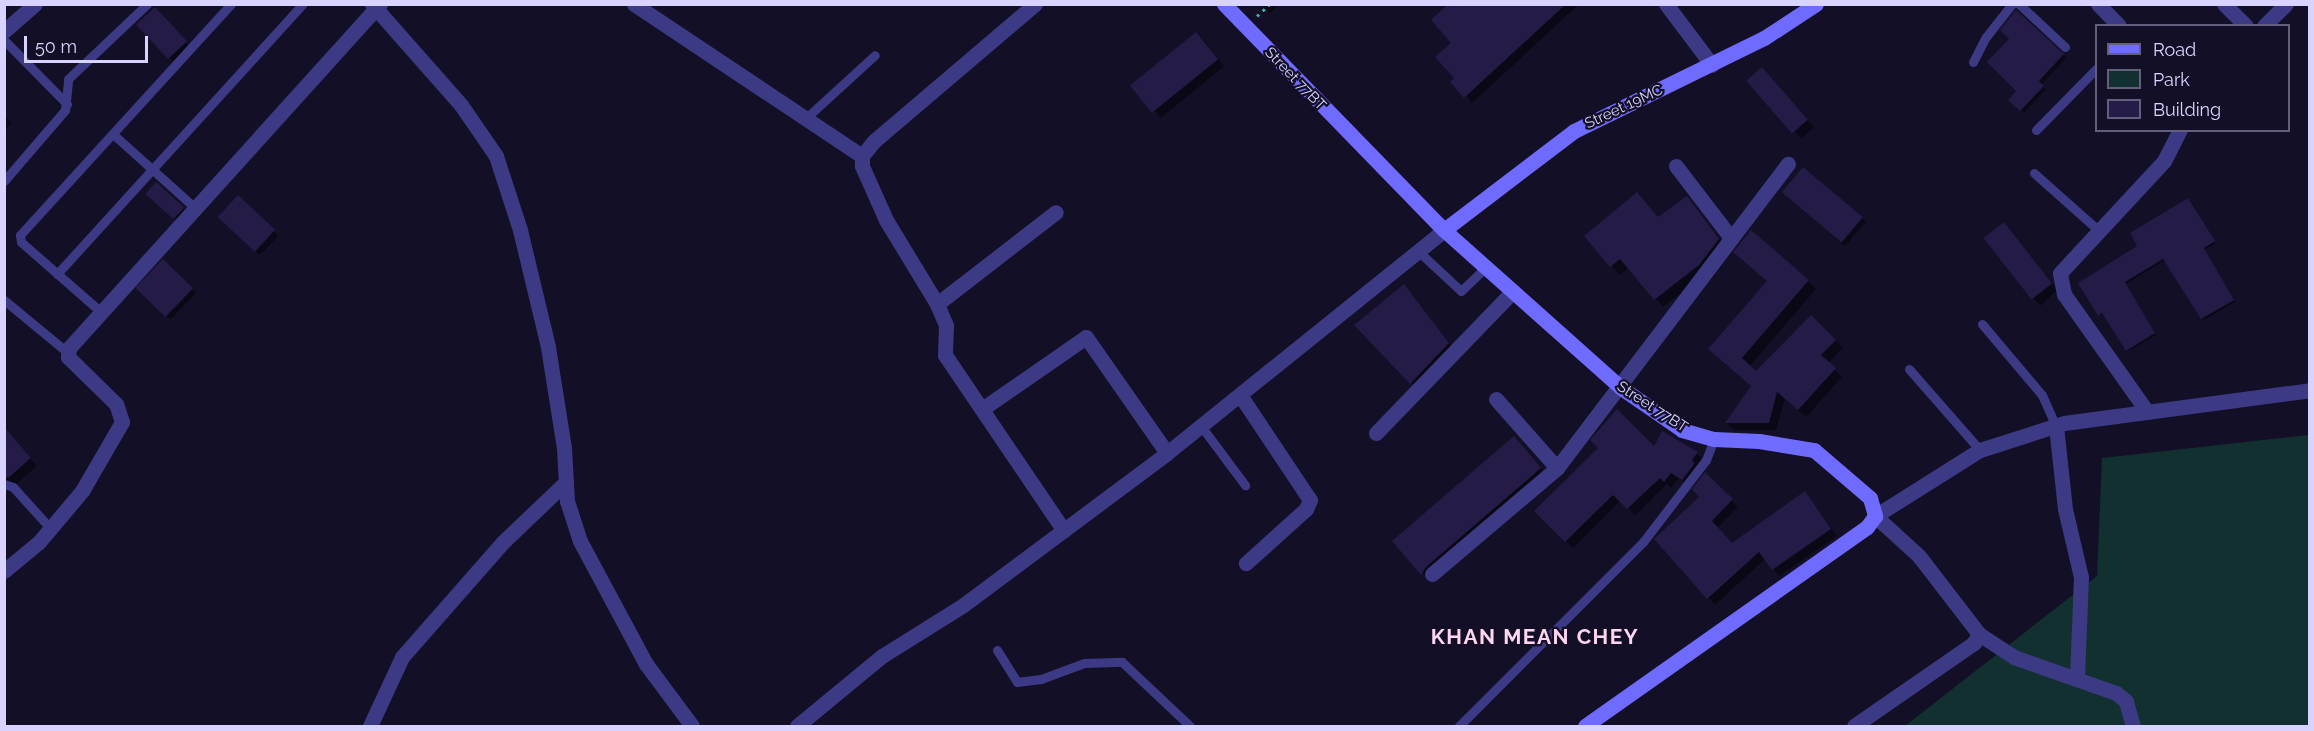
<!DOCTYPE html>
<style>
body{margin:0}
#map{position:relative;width:2314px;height:731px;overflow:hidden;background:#130f26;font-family:Raleway,sans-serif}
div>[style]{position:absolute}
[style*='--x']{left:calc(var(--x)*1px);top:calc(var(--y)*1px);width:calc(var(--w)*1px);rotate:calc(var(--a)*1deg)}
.green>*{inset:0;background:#12302f}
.shadow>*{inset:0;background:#0007;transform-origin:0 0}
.building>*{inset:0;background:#241b47;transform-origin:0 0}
.path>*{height:3px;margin-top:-1.5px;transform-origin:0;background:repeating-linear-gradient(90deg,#2fb8b0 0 3px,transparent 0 7.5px)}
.lane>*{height:9px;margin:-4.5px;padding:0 4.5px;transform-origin:4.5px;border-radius:4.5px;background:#3d3a85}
.street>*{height:15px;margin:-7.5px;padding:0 7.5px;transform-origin:7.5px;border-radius:7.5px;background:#3d3a85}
.secondary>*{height:15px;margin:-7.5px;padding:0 7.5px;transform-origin:7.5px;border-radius:7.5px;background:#6f6bff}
span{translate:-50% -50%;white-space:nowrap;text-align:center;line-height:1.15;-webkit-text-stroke:4.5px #130f26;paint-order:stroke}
.street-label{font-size:15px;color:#d9d4ff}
.district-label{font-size:21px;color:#ffd6f0;font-weight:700;letter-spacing:1.5px}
.frame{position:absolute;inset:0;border:6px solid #d9d4ff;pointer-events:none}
.legend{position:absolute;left:2095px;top:24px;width:195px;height:108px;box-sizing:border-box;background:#130f26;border:2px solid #625e7d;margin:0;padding:8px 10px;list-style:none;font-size:18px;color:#d9d4ff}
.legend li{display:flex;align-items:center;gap:12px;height:30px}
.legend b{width:30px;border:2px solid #625e7d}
.scale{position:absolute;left:24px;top:36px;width:124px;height:27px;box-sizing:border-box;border:3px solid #d9d4ff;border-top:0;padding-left:8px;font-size:18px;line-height:21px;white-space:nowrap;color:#d9d4ff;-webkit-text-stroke:4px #130f26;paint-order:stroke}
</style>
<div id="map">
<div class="green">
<i style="clip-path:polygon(2309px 435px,2309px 726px,1905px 726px,2097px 576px,2102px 458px)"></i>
</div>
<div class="shadow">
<i style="clip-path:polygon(1262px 4px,1280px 4px,1270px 13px)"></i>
<i style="clip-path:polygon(1449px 4px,1574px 4px,1576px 7px,1472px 103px,1456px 78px)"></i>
<i style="left:155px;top:9px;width:51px;height:23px;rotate:47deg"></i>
<i style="clip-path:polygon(2016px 12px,2066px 58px,2041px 85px,2046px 89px,2024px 113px,2010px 100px,2018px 91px,2011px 39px)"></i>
<i style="clip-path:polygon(1203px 40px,1224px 66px,1161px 118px,1133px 86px)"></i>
<i style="clip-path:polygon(1769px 76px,1814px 127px,1801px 139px,1749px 81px)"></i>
<i style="clip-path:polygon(4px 116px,12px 123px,4px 132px)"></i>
<i style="left:156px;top:184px;width:42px;height:13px;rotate:42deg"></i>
<i style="left:238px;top:197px;width:56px;height:27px;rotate:44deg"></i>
<i style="clip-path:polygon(1788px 197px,1862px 218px,1866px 222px,1845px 246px)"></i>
<i style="clip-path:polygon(1686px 198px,1726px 248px,1707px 273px,1663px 307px,1629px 267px,1620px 275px,1586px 236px,1659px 219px)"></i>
<i style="clip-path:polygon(2190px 201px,2215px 244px,2204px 250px,2235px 302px,2204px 320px,2165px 260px,2126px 284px,2156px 335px,2129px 351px,2105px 314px,2099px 315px,2080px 284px,2138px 247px)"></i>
<i style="clip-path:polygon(2010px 230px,2057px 290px,2040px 306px,1985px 238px)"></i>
<i style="left:163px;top:261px;width:46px;height:37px;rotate:44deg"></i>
<i style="clip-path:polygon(1808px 281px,1816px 289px,1749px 367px,1756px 373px,1811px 317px,1843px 348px,1828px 363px,1842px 377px,1806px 417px,1785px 398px,1776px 430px,1734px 430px,1727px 423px,1753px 387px,1717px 357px)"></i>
<i style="clip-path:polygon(1404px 286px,1457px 353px,1420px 391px,1356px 325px)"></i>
<i style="clip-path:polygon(4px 428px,37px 466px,15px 485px,7px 485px,4px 492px)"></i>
<i style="clip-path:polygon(1518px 442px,1544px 473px,1426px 577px,1394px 541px)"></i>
<i style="clip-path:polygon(1654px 448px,1697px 453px,1703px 460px,1689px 486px,1679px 478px,1671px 488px,1667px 484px,1635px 515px,1621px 500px,1573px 548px,1536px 511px)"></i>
<i style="clip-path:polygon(1705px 474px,1738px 507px,1717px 528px,1732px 544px,1805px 493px,1837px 536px,1779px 576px,1765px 559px,1715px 605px,1656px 539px,1701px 497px)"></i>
</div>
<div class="building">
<i style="clip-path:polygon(1448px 4px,1566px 4px,1464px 98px,1450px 82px,1454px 78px,1435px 57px,1451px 43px,1431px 20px)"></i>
<i style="left:155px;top:7px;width:47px;height:26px;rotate:47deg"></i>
<i style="clip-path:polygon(2016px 10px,2064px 54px,2039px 81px,2044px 86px,2020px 111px,2008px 100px,2016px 91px,1987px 62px,2009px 39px,2000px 30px)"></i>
<i style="left:1196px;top:32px;width:35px;height:85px;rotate:51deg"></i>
<i style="left:1762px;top:67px;width:70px;height:21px;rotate:49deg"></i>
<i style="left:1803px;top:167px;width:78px;height:33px;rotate:40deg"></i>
<i style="left:156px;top:182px;width:38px;height:16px;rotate:42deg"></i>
<i style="clip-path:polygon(1637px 192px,1658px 217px,1687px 196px,1719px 239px,1699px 265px,1654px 300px,1620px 259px,1610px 267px,1584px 236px)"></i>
<i style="left:238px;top:195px;width:51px;height:30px;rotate:43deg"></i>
<i style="clip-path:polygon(2188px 198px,2215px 241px,2204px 248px,2234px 300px,2201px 319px,2163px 259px,2125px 282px,2155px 333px,2126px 351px,2102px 313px,2098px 316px,2078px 283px,2137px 246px,2130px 233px)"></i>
<i style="left:2004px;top:222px;width:78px;height:26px;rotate:52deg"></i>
<i style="clip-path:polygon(1751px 230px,1809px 280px,1742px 358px,1756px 371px,1811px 315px,1836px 340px,1821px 355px,1836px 368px,1798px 410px,1777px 392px,1769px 423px,1725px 423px,1751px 386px,1708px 349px,1767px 281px,1733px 252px)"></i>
<i style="left:163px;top:259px;width:42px;height:40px;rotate:44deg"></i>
<i style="clip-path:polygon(1404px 284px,1449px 343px,1410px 384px,1354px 325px)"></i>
<i style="clip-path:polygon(1617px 409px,1654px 446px,1662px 431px,1698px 452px,1692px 460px,1695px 463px,1682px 480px,1671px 473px,1664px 482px,1660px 478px,1627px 509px,1613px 495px,1565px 542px,1534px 511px,1598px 448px,1590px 440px)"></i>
<i style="clip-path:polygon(4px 427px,31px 458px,8px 478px,4px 477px)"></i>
<i style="clip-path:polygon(1514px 436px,1541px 468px,1426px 567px,1421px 575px,1392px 541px)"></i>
<i style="clip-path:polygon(1705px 472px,1733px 499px,1712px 521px,1732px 543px,1805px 491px,1831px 529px,1772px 570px,1759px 552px,1707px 599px,1654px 539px,1699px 497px,1692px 489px)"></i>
</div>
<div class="path">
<i style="--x:1257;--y:16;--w:18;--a:-43"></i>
</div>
<div class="lane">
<i style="--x:2019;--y:4;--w:63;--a:43.1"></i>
<i style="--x:4;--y:40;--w:90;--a:45.5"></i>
<i style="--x:1973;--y:62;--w:28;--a:-63"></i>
<i style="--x:1986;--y:37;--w:42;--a:-51.8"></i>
<i style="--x:806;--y:118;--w:93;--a:-42.4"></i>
<i style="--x:2036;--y:130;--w:86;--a:-45.5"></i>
<i style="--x:114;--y:135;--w:109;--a:42"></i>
<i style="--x:2034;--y:173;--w:86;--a:41.7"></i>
<i style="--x:4;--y:181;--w:94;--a:-49.3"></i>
<i style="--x:65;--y:110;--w:31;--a:-84"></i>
<i style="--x:68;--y:79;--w:109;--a:-43.5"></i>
<i style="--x:1419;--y:252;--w:57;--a:42.9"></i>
<i style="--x:1461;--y:291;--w:35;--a:-44"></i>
<i style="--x:57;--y:274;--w:365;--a:-47.7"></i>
<i style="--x:4;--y:300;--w:82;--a:39.5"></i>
<i style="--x:101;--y:312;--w:106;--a:-138.8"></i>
<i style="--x:21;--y:242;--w:7;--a:-98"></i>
<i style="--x:20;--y:235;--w:313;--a:-47.6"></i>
<i style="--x:1982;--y:324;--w:93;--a:49.8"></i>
<i style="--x:2042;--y:395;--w:34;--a:66"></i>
<i style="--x:1909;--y:369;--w:108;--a:48.8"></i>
<i style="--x:1201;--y:426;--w:74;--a:53.3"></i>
<i style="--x:4;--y:484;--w:9;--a:18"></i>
<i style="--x:13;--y:487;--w:57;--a:47.9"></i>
<i style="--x:997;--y:650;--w:38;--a:58"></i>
<i style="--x:1017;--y:682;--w:24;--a:-7"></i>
<i style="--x:1041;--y:679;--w:46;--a:-20.4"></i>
<i style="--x:1084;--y:663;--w:38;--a:-2"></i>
<i style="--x:1122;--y:662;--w:93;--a:43.3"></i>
<i style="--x:1459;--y:726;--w:260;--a:-45"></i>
<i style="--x:1643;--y:542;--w:103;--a:-52.5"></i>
<i style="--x:1706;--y:460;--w:22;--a:-69"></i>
</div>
<div class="street">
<i style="--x:372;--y:4;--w:135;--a:48.6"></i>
<i style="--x:461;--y:105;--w:62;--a:55.5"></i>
<i style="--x:496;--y:156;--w:78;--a:72"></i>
<i style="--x:520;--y:230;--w:120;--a:76.5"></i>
<i style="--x:548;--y:347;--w:102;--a:81"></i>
<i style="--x:564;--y:448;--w:53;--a:86.8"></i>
<i style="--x:567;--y:501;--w:42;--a:72"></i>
<i style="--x:580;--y:541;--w:140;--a:61.8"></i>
<i style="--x:646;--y:664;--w:77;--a:53.4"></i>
<i style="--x:634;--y:4;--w:274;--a:33.7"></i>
<i style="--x:1035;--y:4;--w:211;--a:139.6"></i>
<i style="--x:874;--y:141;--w:19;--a:129"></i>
<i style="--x:862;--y:156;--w:10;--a:90"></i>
<i style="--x:862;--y:166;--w:59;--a:66"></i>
<i style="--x:886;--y:220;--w:98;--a:58.7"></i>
<i style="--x:937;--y:304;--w:23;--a:67"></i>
<i style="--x:946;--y:325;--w:30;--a:92"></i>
<i style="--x:945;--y:355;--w:212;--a:55.9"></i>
<i style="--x:1666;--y:4;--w:76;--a:53"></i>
<i style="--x:2098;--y:4;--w:30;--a:46"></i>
<i style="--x:2224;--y:4;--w:31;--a:45"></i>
<i style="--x:2264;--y:26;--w:31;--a:-45"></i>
<i style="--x:4;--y:31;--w:41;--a:-41.1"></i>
<i style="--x:1676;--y:166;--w:91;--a:52.6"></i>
<i style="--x:937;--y:304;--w:150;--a:-37.7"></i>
<i style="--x:1240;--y:395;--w:126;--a:56.3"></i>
<i style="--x:1310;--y:500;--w:10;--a:114"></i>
<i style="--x:1306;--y:509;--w:81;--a:138"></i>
<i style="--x:1496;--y:399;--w:92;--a:48.5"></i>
<i style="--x:982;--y:409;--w:126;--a:-34.7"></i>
<i style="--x:1086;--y:337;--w:141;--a:55.1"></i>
<i style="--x:2146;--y:410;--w:142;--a:-125.3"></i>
<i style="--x:2064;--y:294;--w:21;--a:-101"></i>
<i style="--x:2060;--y:273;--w:153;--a:-47.1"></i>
<i style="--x:2164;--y:161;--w:35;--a:-63"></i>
<i style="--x:2056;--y:426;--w:83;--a:83.8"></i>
<i style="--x:2065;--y:509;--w:70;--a:76.8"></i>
<i style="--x:2081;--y:577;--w:100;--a:92.3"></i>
<i style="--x:1376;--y:433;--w:197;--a:-46"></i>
<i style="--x:4;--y:571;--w:45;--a:-39.6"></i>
<i style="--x:39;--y:542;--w:67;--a:-49.9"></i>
<i style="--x:82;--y:491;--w:80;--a:-59.9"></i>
<i style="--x:122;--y:422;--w:19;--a:-108"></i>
<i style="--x:116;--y:404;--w:67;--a:-135.6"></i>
<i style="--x:68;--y:357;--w:9;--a:-84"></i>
<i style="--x:69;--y:348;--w:464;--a:-47.9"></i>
<i style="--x:1432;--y:574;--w:164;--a:-40.3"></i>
<i style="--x:1557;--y:468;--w:382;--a:-52.8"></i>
<i style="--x:370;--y:726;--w:76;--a:-65.1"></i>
<i style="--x:402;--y:657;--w:154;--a:-48.7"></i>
<i style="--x:504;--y:541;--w:86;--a:-43.6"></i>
<i style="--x:797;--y:726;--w:110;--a:-39.5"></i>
<i style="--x:882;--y:656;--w:94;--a:-32"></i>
<i style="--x:962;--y:606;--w:256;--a:-36.7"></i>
<i style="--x:1167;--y:453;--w:356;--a:-38.8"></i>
<i style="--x:1854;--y:726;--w:146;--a:-34.7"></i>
<i style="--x:1974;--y:643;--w:10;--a:-61"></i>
<i style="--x:2133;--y:726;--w:26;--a:-106"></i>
<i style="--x:2126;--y:701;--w:13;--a:-141"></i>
<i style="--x:2116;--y:693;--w:108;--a:-160.6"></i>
<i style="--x:2014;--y:657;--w:42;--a:-146.7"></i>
<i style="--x:1979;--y:634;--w:98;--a:-127.6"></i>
<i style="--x:1919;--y:556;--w:59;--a:-137.7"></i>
<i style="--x:1875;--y:516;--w:124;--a:-32.2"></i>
<i style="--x:1980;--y:450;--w:88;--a:-17.8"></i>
<i style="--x:2064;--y:423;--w:248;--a:-7.6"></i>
</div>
<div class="secondary">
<i style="--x:1224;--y:4;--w:315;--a:45.8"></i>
<i style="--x:1444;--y:230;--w:236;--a:41.7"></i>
<i style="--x:1620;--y:387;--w:75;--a:34.7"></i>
<i style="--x:1682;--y:430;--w:33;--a:16"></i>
<i style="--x:1714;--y:439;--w:45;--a:2.5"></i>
<i style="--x:1759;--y:441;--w:56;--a:9.3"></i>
<i style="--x:1814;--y:450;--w:74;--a:40.6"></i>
<i style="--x:1870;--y:498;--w:19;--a:74"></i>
<i style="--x:1875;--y:516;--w:14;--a:126"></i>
<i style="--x:1867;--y:527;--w:345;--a:144.8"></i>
<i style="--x:1444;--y:230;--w:163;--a:-37.3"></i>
<i style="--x:1574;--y:131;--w:212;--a:-26.1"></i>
<i style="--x:1764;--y:38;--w:62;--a:-33.2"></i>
</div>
<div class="street-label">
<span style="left:1295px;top:79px;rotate:46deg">Street 77BT</span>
<span style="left:1624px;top:107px;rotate:-25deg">Street 19MC</span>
<span style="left:1652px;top:407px;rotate:33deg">Street 77BT</span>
</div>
<div class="district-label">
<span style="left:1535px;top:637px">KHAN MEAN CHEY</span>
</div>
<div class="frame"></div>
<ul class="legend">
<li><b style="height:8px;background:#6f6bff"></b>Road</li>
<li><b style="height:16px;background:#12302f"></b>Park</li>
<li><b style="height:16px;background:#241b47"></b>Building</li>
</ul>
<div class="scale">50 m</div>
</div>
